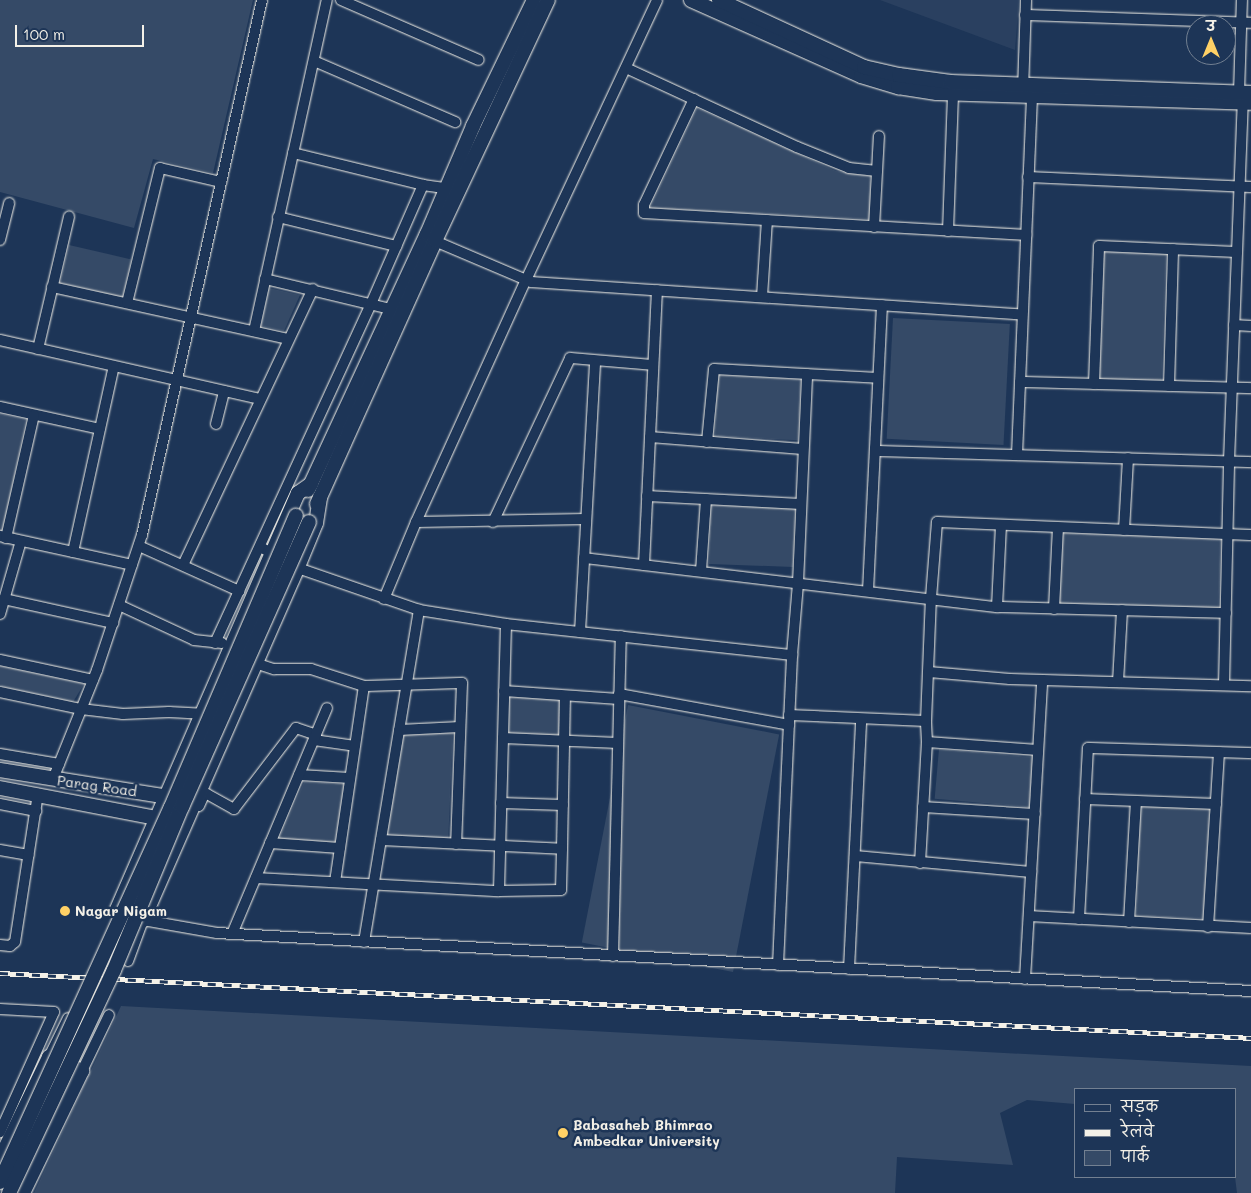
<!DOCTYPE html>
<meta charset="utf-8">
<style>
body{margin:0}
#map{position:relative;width:1251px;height:1193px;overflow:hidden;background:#1d3557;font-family:Mali,"Playpen Sans Deva",sans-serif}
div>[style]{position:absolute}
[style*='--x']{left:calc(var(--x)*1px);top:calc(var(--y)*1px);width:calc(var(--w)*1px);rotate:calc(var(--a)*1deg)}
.built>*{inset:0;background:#2a4060}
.green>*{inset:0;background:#354a67;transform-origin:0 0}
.roads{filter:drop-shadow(0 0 1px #f4f1e8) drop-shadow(0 0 1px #f4f1e8)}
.street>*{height:10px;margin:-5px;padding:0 5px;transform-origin:5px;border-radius:5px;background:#1d3557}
.secondary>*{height:14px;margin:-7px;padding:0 7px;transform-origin:7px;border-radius:7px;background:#1d3557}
.rail>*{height:4.5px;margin-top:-2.25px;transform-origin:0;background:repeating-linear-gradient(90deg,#1d3557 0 8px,#f4f1e8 0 16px);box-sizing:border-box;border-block:1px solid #f4f1e8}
.bridges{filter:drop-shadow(0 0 1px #f4f1e8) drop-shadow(0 0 1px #f4f1e8)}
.secondary-bridge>*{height:14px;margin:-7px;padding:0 7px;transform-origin:7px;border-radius:7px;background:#1d3557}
.dots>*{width:14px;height:14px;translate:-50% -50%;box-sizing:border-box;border:2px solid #1d3557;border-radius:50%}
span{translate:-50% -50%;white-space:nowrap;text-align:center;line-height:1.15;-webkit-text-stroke:5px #1d3557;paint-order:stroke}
.street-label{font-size:14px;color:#f4f1e8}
.poi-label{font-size:14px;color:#f4f1e8;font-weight:700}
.left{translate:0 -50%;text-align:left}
.legend{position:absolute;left:1074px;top:1088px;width:162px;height:90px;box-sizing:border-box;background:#1d3557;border:1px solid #738091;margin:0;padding:6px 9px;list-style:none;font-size:15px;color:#f4f1e8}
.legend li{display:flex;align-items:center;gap:10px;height:25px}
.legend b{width:25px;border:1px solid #738091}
.north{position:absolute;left:1186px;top:15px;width:50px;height:50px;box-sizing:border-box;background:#1d3557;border:1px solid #738091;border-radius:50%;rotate:0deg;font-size:14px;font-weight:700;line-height:20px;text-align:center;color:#f4f1e8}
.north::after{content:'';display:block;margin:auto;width:18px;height:22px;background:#ffd166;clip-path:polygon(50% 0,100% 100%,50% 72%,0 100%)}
.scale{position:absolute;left:15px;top:25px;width:129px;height:22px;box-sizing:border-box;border:2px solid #f4f1e8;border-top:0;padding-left:6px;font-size:15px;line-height:18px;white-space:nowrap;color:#f4f1e8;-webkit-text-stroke:4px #1d3557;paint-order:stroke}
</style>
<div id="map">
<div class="built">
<i style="clip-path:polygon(880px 0,1019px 0,1015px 50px)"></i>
</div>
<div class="green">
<i style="clip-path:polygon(0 0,253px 0,213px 173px,153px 159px,134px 228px,0 192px)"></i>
<i style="clip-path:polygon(697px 108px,836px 171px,870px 176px,870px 219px,650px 208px)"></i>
<i style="left:69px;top:245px;width:64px;height:39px;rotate:13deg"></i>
<i style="left:1104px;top:251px;width:62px;height:130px;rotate:2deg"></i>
<i style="clip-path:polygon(269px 288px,300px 295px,284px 331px,261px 326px)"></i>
<i style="left:893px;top:318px;width:117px;height:121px;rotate:3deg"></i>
<i style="left:718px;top:375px;width:83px;height:61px;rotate:3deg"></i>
<i style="clip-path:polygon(0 414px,26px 419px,3px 531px,0 530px)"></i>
<i style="left:711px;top:505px;width:84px;height:59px;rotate:2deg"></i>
<i style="left:1061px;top:533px;width:160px;height:71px;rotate:2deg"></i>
<i style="clip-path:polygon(0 666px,84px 684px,73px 702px,0 686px)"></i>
<i style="left:509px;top:695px;width:58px;height:42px;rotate:3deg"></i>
<i style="left:628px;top:705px;width:154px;height:242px;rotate:11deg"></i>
<i style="clip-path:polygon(453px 731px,448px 843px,384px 840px,403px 734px)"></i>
<i style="left:939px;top:749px;width:97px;height:50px;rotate:5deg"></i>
<i style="clip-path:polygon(304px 782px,346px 784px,336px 843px,278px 841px)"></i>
<i style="left:1140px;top:805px;width:69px;height:111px;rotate:2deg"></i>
<i style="clip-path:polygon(121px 1006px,1251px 1066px,1251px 1193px,1237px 1193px,1235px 1177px,1235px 1089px,1075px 1089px,1075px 1104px,1027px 1100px,1000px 1113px,1013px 1165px,897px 1157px,895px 1193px,34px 1193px)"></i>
</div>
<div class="roads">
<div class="street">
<i style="--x:341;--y:0;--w:150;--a:23.5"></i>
<i style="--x:1025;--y:15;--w:226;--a:2"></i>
<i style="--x:314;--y:61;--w:154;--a:23.4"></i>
<i style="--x:626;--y:68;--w:188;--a:24.8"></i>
<i style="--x:797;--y:147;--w:56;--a:22"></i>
<i style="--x:849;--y:168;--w:28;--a:6"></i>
<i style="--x:1023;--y:91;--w:91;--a:-88.1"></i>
<i style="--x:694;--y:99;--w:117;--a:115.3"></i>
<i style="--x:644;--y:205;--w:8;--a:90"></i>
<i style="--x:644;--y:213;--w:383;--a:3.3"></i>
<i style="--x:293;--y:153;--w:134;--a:13.8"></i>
<i style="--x:423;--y:185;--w:30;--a:8"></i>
<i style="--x:1028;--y:177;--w:223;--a:2.6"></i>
<i style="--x:278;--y:217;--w:122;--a:13.8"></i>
<i style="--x:874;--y:227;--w:91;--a:-86.9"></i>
<i style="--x:948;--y:231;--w:138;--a:-87.9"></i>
<i style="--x:0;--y:240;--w:38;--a:-76"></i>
<i style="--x:435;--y:241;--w:104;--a:23.1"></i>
<i style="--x:531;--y:282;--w:492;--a:3.8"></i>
<i style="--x:265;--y:279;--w:137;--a:13.5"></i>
<i style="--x:52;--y:287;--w:242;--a:12.4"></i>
<i style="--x:762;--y:297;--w:77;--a:-86.3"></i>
<i style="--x:127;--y:303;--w:139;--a:-76.3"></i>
<i style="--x:160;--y:168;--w:63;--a:12.9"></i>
<i style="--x:1234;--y:325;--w:17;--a:3"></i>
<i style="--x:254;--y:331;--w:339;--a:-77.6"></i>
<i style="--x:0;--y:340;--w:266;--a:12.8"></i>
<i style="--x:38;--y:349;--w:136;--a:-76.8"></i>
<i style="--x:1020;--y:382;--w:231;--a:1.5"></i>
<i style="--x:1094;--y:384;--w:138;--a:-87.9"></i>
<i style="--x:1099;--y:246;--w:138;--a:2.5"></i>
<i style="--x:1169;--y:386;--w:137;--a:-88.3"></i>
<i style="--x:0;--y:407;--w:102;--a:12.4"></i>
<i style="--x:216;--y:424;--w:34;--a:-76"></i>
<i style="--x:650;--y:437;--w:153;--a:4.5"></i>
<i style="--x:707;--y:442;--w:73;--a:-84.5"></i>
<i style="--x:714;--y:369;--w:164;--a:3.1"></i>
<i style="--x:875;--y:451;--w:376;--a:1.7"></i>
<i style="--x:1017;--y:455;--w:364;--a:-87.6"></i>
<i style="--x:647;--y:496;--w:154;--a:3"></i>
<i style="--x:416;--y:522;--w:170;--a:-1"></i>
<i style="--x:493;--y:522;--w:181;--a:-64.8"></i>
<i style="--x:570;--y:358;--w:83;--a:4.8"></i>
<i style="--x:1124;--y:530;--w:72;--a:-86.8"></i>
<i style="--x:0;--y:536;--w:135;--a:12.4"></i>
<i style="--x:6;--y:538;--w:126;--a:-77.2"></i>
<i style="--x:139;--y:546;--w:110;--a:24.2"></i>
<i style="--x:260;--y:547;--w:18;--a:27"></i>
<i style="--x:73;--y:552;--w:190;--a:-77.6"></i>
<i style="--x:584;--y:558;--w:416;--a:6.8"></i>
<i style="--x:997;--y:607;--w:229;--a:1.5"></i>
<i style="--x:183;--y:565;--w:305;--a:-64.8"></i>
<i style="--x:644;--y:565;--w:275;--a:-87.3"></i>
<i style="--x:292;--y:566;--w:134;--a:19.1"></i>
<i style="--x:419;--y:610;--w:88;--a:9.1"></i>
<i style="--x:506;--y:624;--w:288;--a:6.2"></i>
<i style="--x:792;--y:655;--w:72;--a:-85.2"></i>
<i style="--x:798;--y:583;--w:209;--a:-87.5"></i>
<i style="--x:701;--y:571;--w:72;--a:-86"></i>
<i style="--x:868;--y:591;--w:286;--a:-87.2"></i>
<i style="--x:4;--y:599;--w:112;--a:12.4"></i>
<i style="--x:384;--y:599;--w:83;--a:-67.4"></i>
<i style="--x:416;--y:522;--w:266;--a:-65.6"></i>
<i style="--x:526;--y:280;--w:309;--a:-64.9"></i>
<i style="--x:119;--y:605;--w:83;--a:25"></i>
<i style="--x:194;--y:640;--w:28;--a:6"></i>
<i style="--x:997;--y:607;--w:82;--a:-87.2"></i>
<i style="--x:1054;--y:609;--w:81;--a:-87.2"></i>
<i style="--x:0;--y:614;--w:76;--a:-74"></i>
<i style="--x:580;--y:632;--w:271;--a:-86.8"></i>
<i style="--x:215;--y:643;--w:373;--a:-65.3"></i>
<i style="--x:371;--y:304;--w:130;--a:-66.4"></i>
<i style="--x:0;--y:660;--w:95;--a:12.1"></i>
<i style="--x:255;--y:663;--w:20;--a:18"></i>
<i style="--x:274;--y:669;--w:37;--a:0"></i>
<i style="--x:311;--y:669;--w:56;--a:17.8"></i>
<i style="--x:929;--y:672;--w:81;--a:4.9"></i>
<i style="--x:1010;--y:679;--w:241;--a:1.7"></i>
<i style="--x:1118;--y:682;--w:72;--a:-86.8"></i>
<i style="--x:1224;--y:685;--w:224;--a:-88.7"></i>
<i style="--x:1229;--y:461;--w:358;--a:-87.8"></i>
<i style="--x:1243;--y:103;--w:11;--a:-112"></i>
<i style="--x:1239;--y:93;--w:93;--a:-88.2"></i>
<i style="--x:504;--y:691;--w:115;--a:4"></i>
<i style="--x:0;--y:692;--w:83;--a:11.9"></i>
<i style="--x:81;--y:709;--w:42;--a:6.8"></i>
<i style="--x:123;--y:714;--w:46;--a:-2.5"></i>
<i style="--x:169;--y:712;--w:33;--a:3"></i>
<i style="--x:619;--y:694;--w:173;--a:10.3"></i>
<i style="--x:789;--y:715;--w:137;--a:2.5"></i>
<i style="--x:399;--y:730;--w:61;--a:-2.8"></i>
<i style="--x:503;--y:738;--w:115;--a:2.5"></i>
<i style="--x:314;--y:740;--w:41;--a:8.3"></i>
<i style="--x:927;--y:742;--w:111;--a:4.1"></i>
<i style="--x:0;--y:754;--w:60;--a:9.6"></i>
<i style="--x:299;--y:775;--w:51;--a:3.4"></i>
<i style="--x:53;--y:779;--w:118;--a:-68"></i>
<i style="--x:97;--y:670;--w:142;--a:-71.6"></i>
<i style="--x:142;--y:535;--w:548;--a:-77.36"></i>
<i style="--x:1085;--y:799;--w:131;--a:2.2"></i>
<i style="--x:501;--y:803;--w:62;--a:1.8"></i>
<i style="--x:0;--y:804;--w:37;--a:11"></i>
<i style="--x:199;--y:806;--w:12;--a:-66"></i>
<i style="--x:204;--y:795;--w:3;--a:-18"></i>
<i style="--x:207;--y:794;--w:31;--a:29"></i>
<i style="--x:234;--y:809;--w:102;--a:-52.6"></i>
<i style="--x:296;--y:728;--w:21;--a:19"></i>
<i style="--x:923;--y:807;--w:112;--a:3.6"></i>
<i style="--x:381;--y:840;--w:181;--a:2.8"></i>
<i style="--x:562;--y:849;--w:153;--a:-88.9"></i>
<i style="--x:270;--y:843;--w:70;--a:4.1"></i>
<i style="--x:0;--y:850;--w:29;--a:10"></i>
<i style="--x:855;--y:856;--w:177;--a:5.2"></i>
<i style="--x:920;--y:863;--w:121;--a:-86.7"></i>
<i style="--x:927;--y:742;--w:21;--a:-93"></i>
<i style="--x:926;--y:721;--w:123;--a:-87.7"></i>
<i style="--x:931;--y:598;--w:76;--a:-85.5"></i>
<i style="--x:937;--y:522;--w:314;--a:2.4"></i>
<i style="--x:256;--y:878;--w:243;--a:3.1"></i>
<i style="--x:499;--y:891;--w:62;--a:-0.9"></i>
<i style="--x:561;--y:890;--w:41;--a:-88.6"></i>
<i style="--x:335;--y:882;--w:198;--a:-81.6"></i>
<i style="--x:364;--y:686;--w:98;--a:-1.8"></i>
<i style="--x:462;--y:683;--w:161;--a:92.1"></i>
<i style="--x:499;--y:891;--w:267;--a:-88.5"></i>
<i style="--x:1029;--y:916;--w:222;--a:3.1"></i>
<i style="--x:1079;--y:919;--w:171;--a:-87"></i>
<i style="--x:1088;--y:748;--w:163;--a:1.8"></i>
<i style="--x:1129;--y:922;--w:121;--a:-86.7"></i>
<i style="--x:1208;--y:927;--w:175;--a:-86.4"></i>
<i style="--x:232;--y:934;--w:245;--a:-67.2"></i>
<i style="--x:364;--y:942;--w:337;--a:-80.6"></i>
<i style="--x:0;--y:945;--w:10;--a:6"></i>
<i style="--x:10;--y:946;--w:6;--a:-39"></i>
<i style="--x:15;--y:942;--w:150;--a:-81.2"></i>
<i style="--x:613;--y:956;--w:320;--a:-88.6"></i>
<i style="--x:128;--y:961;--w:44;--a:-69.9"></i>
<i style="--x:143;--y:920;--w:75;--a:10"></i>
<i style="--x:217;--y:933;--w:1036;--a:3.21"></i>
<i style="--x:778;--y:965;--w:310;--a:-87.4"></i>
<i style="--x:849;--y:969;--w:249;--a:-87.2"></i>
<i style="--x:1025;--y:979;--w:299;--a:-86.7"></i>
<i style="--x:0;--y:1009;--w:54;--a:3.2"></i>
<i style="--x:54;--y:1012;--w:132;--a:114.2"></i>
<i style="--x:49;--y:1057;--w:43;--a:-64"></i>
<i style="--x:82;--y:1071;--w:62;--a:-64.3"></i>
</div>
<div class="secondary">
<i style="--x:691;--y:0;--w:186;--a:24.1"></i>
<i style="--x:861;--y:76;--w:39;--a:17"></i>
<i style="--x:898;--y:87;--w:39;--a:9"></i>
<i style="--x:937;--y:93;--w:314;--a:1.8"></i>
<i style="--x:719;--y:0;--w:160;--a:24.8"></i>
<i style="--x:864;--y:67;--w:36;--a:13"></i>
<i style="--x:899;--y:75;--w:52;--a:7.7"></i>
<i style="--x:951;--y:82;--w:300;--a:2.1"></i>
<i style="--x:311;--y:484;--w:16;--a:145"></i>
<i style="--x:298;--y:493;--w:455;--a:113.5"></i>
<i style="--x:117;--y:910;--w:3;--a:72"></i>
<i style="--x:118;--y:913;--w:26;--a:16"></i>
<i style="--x:143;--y:920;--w:383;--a:-66.3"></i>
<i style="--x:297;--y:569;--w:50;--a:-67.6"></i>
<i style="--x:316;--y:523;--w:26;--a:-81"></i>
<i style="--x:308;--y:490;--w:282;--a:-65.1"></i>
<i style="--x:427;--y:234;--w:117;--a:-66.9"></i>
<i style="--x:473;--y:126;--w:140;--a:-64.2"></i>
<i style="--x:317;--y:504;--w:288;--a:-65.8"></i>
<i style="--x:435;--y:241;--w:266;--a:-64.9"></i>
<i style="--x:0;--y:770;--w:177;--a:9.1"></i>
<i style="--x:0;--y:788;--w:169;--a:10.9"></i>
<i style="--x:0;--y:1159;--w:113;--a:-64.3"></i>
<i style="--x:49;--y:1057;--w:36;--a:23"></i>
<i style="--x:82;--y:1071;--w:136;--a:115.8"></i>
</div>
</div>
<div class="rail">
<i style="--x:0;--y:973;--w:1253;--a:2.97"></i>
</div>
<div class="bridges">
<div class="secondary-bridge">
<i style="--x:0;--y:1182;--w:412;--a:-65.5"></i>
<i style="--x:171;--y:807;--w:317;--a:-66.8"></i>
<i style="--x:9;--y:1193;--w:246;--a:-64.8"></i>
<i style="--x:114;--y:970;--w:177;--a:-67.4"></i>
<i style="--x:182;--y:807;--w:312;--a:-66"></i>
</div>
</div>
<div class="dots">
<i style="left:65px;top:911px;background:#ffd166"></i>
<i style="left:563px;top:1133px;background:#ffd166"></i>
</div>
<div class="street-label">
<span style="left:97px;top:786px;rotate:8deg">Parag Road</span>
</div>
<div class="poi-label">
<span class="left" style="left:75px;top:911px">Nagar Nigam</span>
<span class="left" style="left:573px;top:1133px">Babasaheb Bhimrao<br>Ambedkar University</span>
</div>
<ul class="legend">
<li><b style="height:6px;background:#1d3557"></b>सड़क</li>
<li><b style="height:6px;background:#f4f1e8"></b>रेलवे</li>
<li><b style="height:14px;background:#354a67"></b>पार्क</li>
</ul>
<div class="north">उ</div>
<div class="scale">100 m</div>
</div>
